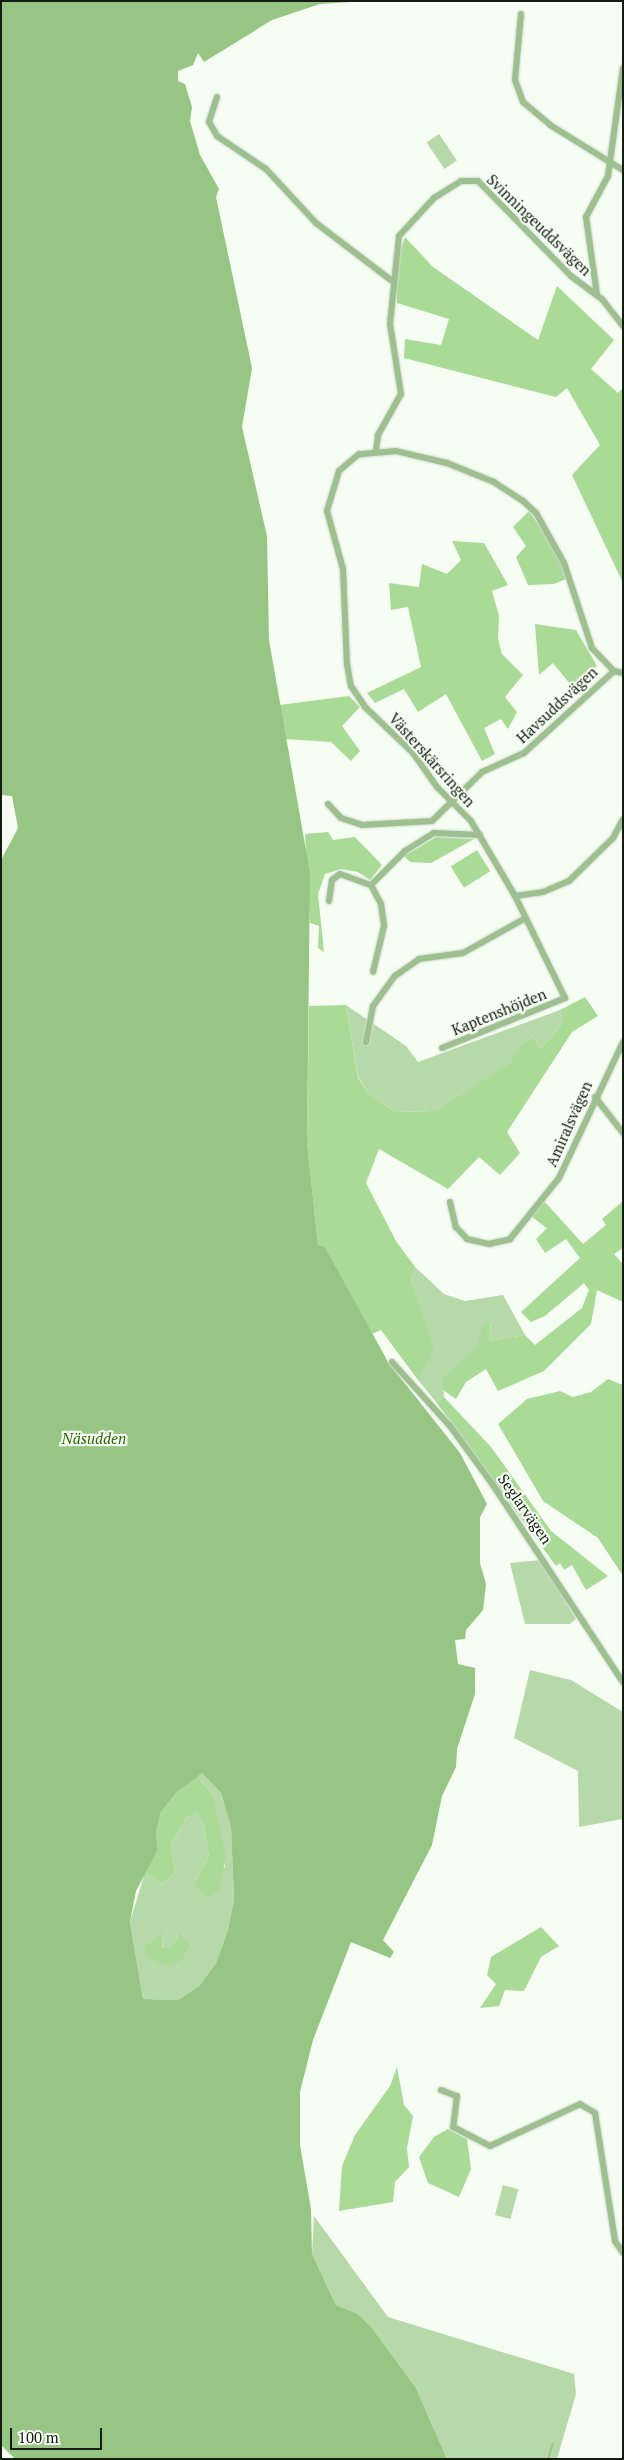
<!DOCTYPE html>
<meta charset="utf-8">
<style>
body{margin:0}
#map{position:relative;width:624px;height:2460px;overflow:hidden;background:#f6fef3;font-family:"PT Serif",serif}
div>[style]{position:absolute}
[style*='--x']{left:calc(var(--x)*1px);top:calc(var(--y)*1px);width:calc(var(--w)*1px);rotate:calc(var(--a)*1deg)}
.green>*{inset:0;background:#b7d9a9;transform-origin:0 0}
.forest>*{inset:0;background:#a9da96;transform-origin:0 0}
.water>*{inset:0;background:#97c684}
.stream>*{height:2px;margin:-1px;padding:0 1px;transform-origin:1px;border-radius:1px;background:#97c684}
.roads{filter:drop-shadow(0 0 1px #d2dacf) drop-shadow(0 0 1px #d2dacf)}
.street>*{height:6px;margin:-3px;padding:0 3px;transform-origin:3px;border-radius:3px;background:#9ec091}
span{translate:-50% -50%;white-space:nowrap;text-align:center;line-height:1.15;-webkit-text-stroke:4.5px #f6fef3;paint-order:stroke}
.street-label{font-size:15px;color:#141b11}
.park-label{font-size:15px;color:#2d6707;font-style:italic}
.frame{position:absolute;inset:0;border:2px solid #141b11;pointer-events:none}
.scale{position:absolute;left:10px;top:2428px;width:92px;height:22px;box-sizing:border-box;border:2px solid #141b11;border-top:0;padding-left:6px;font-size:15px;line-height:18px;white-space:nowrap;color:#141b11;-webkit-text-stroke:4px #f6fef3;paint-order:stroke}
</style>
<div id="map">
<div class="green">
<i style="left:439px;top:134px;width:32px;height:15px;rotate:56deg"></i>
<i style="clip-path:polygon(346px 1005px,406px 1046px,418px 1062px,560px 1010px,563px 1023px,541px 1049px,533px 1037px,522px 1043px,512px 1063px,434px 1111px,395px 1112px,368px 1093px,358px 1077px)"></i>
<i style="clip-path:polygon(415px 1267px,444px 1294px,465px 1301px,503px 1295px,525px 1335px,489px 1341px,491px 1322px,483px 1326px,478px 1347px,443px 1376px,444px 1397px,436px 1402px,418px 1380px,433px 1349px,411px 1280px)"></i>
<i style="clip-path:polygon(541px 1560px,576px 1619px,570px 1624px,525px 1624px,510px 1563px)"></i>
<i style="clip-path:polygon(530px 1670px,571px 1680px,623px 1712px,623px 1819px,579px 1827px,578px 1771px,514px 1738px)"></i>
<i style="clip-path:polygon(evenodd,202px 1773px,221px 1793px,231px 1828px,234px 1899px,228px 1930px,216px 1963px,199px 1986px,178px 2000px,143px 1999px,130px 1922px,145px 1872px,162px 1884px,175px 1873px,171px 1844px,186px 1818px,197px 1812px,204px 1827px,209px 1856px,194px 1884px,225px 1867px,213px 1796px,197px 1776px,202px 1773px,178px 1932px,182px 1960px,144px 1946px,164px 1934px,162px 1949px,168px 1948px,177px 1940px,178px 1932px)"></i>
<i style="left:503px;top:2185px;width:16px;height:31px;rotate:15deg"></i>
<i style="clip-path:polygon(314px 2216px,388px 2317px,574px 2374px,576px 2394px,557px 2459px,447px 2459px,416px 2388px,372px 2328px,358px 2314px,336px 2305px,312px 2254px)"></i>
</div>
<div class="forest">
<i style="clip-path:polygon(405px 237px,433px 267px,538px 340px,557px 286px,614px 340px,591px 369px,618px 393px,623px 388px,623px 583px,572px 475px,600px 445px,567px 388px,556px 397px,404px 358px,405px 339px,441px 345px,449px 319px,397px 303px,396px 264px)"></i>
<i style="clip-path:polygon(529px 511px,557px 552px,566px 579px,554px 584px,528px 585px,516px 557px,526px 546px,513px 527px)"></i>
<i style="clip-path:polygon(452px 541px,484px 543px,508px 585px,492px 591px,499px 616px,498px 639px,502px 654px,523px 675px,505px 697px,517px 712px,508px 729px,501px 719px,484px 728px,495px 754px,482px 761px,446px 694px,418px 712px,404px 689px,375px 703px,367px 693px,421px 667px,408px 607px,391px 610px,389px 583px,419px 587px,422px 564px,447px 574px,461px 560px)"></i>
<i style="clip-path:polygon(535px 624px,576px 630px,597px 666px,575px 690px,553px 663px,539px 675px)"></i>
<i style="clip-path:polygon(349px 696px,360px 707px,342px 726px,360px 751px,351px 761px,331px 742px,285px 739px,279px 705px)"></i>
<i style="clip-path:polygon(328px 832px,333px 840px,355px 837px,382px 865px,370px 880px,358px 872px,341px 869px,325px 874px,318px 894px,324px 952px,318px 948px,319px 926px,310px 923px,305px 834px)"></i>
<i style="clip-path:polygon(436px 837px,474px 839px,431px 863px,410px 862px,404px 856px)"></i>
<i style="left:477px;top:850px;width:25px;height:31px;rotate:58deg"></i>
<i style="clip-path:polygon(585px 997px,598px 1016px,572px 1032px,507px 1132px,520px 1153px,500px 1175px,479px 1157px,448px 1189px,379px 1149px,366px 1183px,396px 1241px,415px 1267px,411px 1280px,434px 1349px,418px 1380px,381px 1330px,372px 1334px,325px 1247px,318px 1245px,307px 1142px,309px 1006px,346px 1005px,358px 1078px,368px 1093px,395px 1112px,434px 1111px,511px 1063px,522px 1043px,533px 1037px,541px 1049px,563px 1023px,560px 1010px)"></i>
<i style="clip-path:polygon(544px 1201px,583px 1244px,606px 1225px,602px 1219px,623px 1201px,623px 1248px,614px 1254px,623px 1264px,623px 1302px,597px 1290px,591px 1324px,544px 1371px,498px 1391px,486px 1369px,466px 1382px,456px 1399px,443px 1390px,443px 1376px,477px 1347px,482px 1326px,491px 1321px,489px 1341px,525px 1335px,535px 1345px,582px 1308px,589px 1290px,584px 1283px,545px 1316px,531px 1322px,521px 1312px,580px 1258px,566px 1239px,545px 1253px,536px 1239px,547px 1228px,532px 1217px)"></i>
<i style="clip-path:polygon(608px 1379px,623px 1385px,623px 1576px,598px 1538px,543px 1501px,498px 1424px,527px 1399px,560px 1391px,573px 1397px,591px 1392px)"></i>
<i style="clip-path:polygon(444px 1397px,491px 1447px,551px 1531px,608px 1576px,586px 1590px,572px 1565px,564px 1570px,560px 1563px,556px 1566px,436px 1402px)"></i>
<i style="clip-path:polygon(197px 1776px,213px 1796px,226px 1856px,219px 1891px,207px 1898px,194px 1884px,209px 1856px,204px 1827px,197px 1812px,186px 1818px,171px 1844px,175px 1873px,162px 1884px,145px 1872px,158px 1849px,156px 1832px,161px 1812px,177px 1792px)"></i>
<i style="clip-path:polygon(541px 1927px,559px 1946px,541px 1957px,524px 1991px,505px 1990px,499px 2006px,480px 2008px,496px 1984px,487px 1975px,491px 1957px)"></i>
<i style="clip-path:polygon(178px 1931px,190px 1945px,182px 1960px,169px 1967px,147px 1957px,144px 1946px,164px 1933px,162px 1948px,168px 1948px,177px 1940px)"></i>
<i style="clip-path:polygon(397px 2067px,404px 2105px,413px 2116px,407px 2148px,409px 2167px,395px 2182px,393px 2202px,339px 2211px,342px 2166px,355px 2135px,390px 2086px)"></i>
<i style="clip-path:polygon(448px 2129px,467px 2139px,471px 2169px,459px 2197px,428px 2183px,419px 2157px,434px 2137px)"></i>
</div>
<div class="water">
<i style="clip-path:polygon(evenodd,1px 1px,367px 1px,320px 4px,272px 20px,204px 62px,198px 53px,193px 65px,178px 71px,178px 81px,185px 84px,192px 107px,190px 121px,200px 155px,219px 189px,216px 197px,252px 368px,242px 427px,267px 536px,269px 640px,310px 873px,307px 1142px,318px 1245px,325px 1247px,388px 1362px,460px 1453px,487px 1504px,480px 1517px,480px 1563px,486px 1584px,483px 1610px,466px 1630px,465px 1639px,455px 1640px,458px 1664px,475px 1668px,475px 1694px,457px 1749px,456px 1767px,442px 1796px,432px 1845px,383px 1940px,394px 1952px,390px 1958px,351px 1942px,313px 2040px,300px 2092px,300px 2145px,311px 2209px,312px 2254px,336px 2305px,358px 2314px,372px 2328px,416px 2388px,447px 2459px,15px 2459px,1px 2445px,1px 860px,18px 828px,12px 796px,1px 795px,1px 1px,202px 1773px,221px 1793px,231px 1828px,234px 1899px,228px 1930px,216px 1963px,199px 1986px,178px 2000px,143px 1999px,130px 1922px,136px 1891px,158px 1849px,156px 1832px,161px 1812px,177px 1792px,202px 1773px)"></i>
</div>
<div class="stream">
<i style="--x:548;--y:2459;--w:16;--a:-72"></i>
</div>
<div class="roads">
<div class="street">
<i style="--x:521;--y:14;--w:66;--a:95.2"></i>
<i style="--x:515;--y:80;--w:23;--a:70"></i>
<i style="--x:523;--y:102;--w:35;--a:40"></i>
<i style="--x:550;--y:125;--w:86;--a:31.7"></i>
<i style="--x:217;--y:97;--w:26;--a:108"></i>
<i style="--x:209;--y:122;--w:16;--a:60"></i>
<i style="--x:217;--y:136;--w:59;--a:34"></i>
<i style="--x:266;--y:169;--w:74;--a:47.2"></i>
<i style="--x:316;--y:223;--w:96;--a:37.3"></i>
<i style="--x:597;--y:295;--w:79;--a:-98"></i>
<i style="--x:586;--y:217;--w:47;--a:-61.8"></i>
<i style="--x:608;--y:176;--w:109;--a:-82.1"></i>
<i style="--x:376;--y:450;--w:15;--a:-82"></i>
<i style="--x:378;--y:435;--w:47;--a:-60.7"></i>
<i style="--x:401;--y:394;--w:71;--a:-98.9"></i>
<i style="--x:390;--y:324;--w:88;--a:-84.2"></i>
<i style="--x:399;--y:236;--w:52;--a:-47.4"></i>
<i style="--x:434;--y:198;--w:32;--a:-32"></i>
<i style="--x:461;--y:181;--w:17;--a:0"></i>
<i style="--x:478;--y:181;--w:133;--a:45.6"></i>
<i style="--x:571;--y:276;--w:39;--a:37"></i>
<i style="--x:602;--y:299;--w:34;--a:52"></i>
<i style="--x:614;--y:671;--w:32;--a:-134"></i>
<i style="--x:592;--y:648;--w:89;--a:-108.2"></i>
<i style="--x:564;--y:563;--w:57;--a:-119.2"></i>
<i style="--x:536;--y:513;--w:18;--a:-137"></i>
<i style="--x:523;--y:501;--w:35;--a:-147"></i>
<i style="--x:494;--y:482;--w:51;--a:-158"></i>
<i style="--x:447;--y:463;--w:52;--a:-166.8"></i>
<i style="--x:396;--y:451;--w:37;--a:175"></i>
<i style="--x:359;--y:454;--w:26;--a:140"></i>
<i style="--x:339;--y:471;--w:42;--a:106.7"></i>
<i style="--x:327;--y:511;--w:60;--a:74.6"></i>
<i style="--x:343;--y:569;--w:95;--a:87.6"></i>
<i style="--x:347;--y:664;--w:22;--a:80"></i>
<i style="--x:351;--y:686;--w:25;--a:56"></i>
<i style="--x:365;--y:707;--w:66;--a:43.8"></i>
<i style="--x:413;--y:753;--w:42;--a:54.8"></i>
<i style="--x:437;--y:787;--w:48;--a:45"></i>
<i style="--x:471;--y:821;--w:87;--a:59.6"></i>
<i style="--x:515;--y:896;--w:28;--a:-8"></i>
<i style="--x:543;--y:892;--w:28;--a:-23"></i>
<i style="--x:569;--y:881;--w:62;--a:-44.3"></i>
<i style="--x:613;--y:838;--w:21;--a:-62"></i>
<i style="--x:328;--y:804;--w:19;--a:47"></i>
<i style="--x:341;--y:818;--w:22;--a:18"></i>
<i style="--x:362;--y:825;--w:70;--a:-3.3"></i>
<i style="--x:432;--y:821;--w:70;--a:-44.4"></i>
<i style="--x:482;--y:772;--w:46;--a:-24.3"></i>
<i style="--x:524;--y:753;--w:122;--a:-42.3"></i>
<i style="--x:614;--y:671;--w:9;--a:13"></i>
<i style="--x:371;--y:885;--w:21;--a:62"></i>
<i style="--x:381;--y:904;--w:22;--a:82"></i>
<i style="--x:384;--y:926;--w:47;--a:103.4"></i>
<i style="--x:329;--y:901;--w:21;--a:-82"></i>
<i style="--x:332;--y:880;--w:10;--a:-37"></i>
<i style="--x:340;--y:874;--w:33;--a:20"></i>
<i style="--x:371;--y:885;--w:48;--a:-45"></i>
<i style="--x:405;--y:851;--w:34;--a:-32"></i>
<i style="--x:434;--y:833;--w:46;--a:2.5"></i>
<i style="--x:366;--y:1042;--w:37;--a:-79"></i>
<i style="--x:373;--y:1006;--w:37;--a:-54"></i>
<i style="--x:395;--y:976;--w:29;--a:-35"></i>
<i style="--x:419;--y:959;--w:44;--a:-7.8"></i>
<i style="--x:463;--y:953;--w:70;--a:-29.1"></i>
<i style="--x:442;--y:1048;--w:133;--a:-22.1"></i>
<i style="--x:565;--y:998;--w:114;--a:-116.1"></i>
<i style="--x:595;--y:1097;--w:46;--a:52.1"></i>
<i style="--x:450;--y:1202;--w:26;--a:77"></i>
<i style="--x:456;--y:1227;--w:16;--a:47"></i>
<i style="--x:467;--y:1239;--w:23;--a:13"></i>
<i style="--x:489;--y:1244;--w:22;--a:-13"></i>
<i style="--x:510;--y:1239;--w:78;--a:-51.2"></i>
<i style="--x:559;--y:1178;--w:150;--a:-64.8"></i>
<i style="--x:392;--y:1362;--w:86;--a:47.8"></i>
<i style="--x:450;--y:1426;--w:73;--a:53.9"></i>
<i style="--x:493;--y:1485;--w:236;--a:56.6"></i>
<i style="--x:441;--y:2090;--w:17;--a:21"></i>
<i style="--x:457;--y:2096;--w:31;--a:97"></i>
<i style="--x:453;--y:2127;--w:42;--a:27.2"></i>
<i style="--x:490;--y:2146;--w:99;--a:-25"></i>
<i style="--x:580;--y:2104;--w:17;--a:31"></i>
<i style="--x:595;--y:2113;--w:130;--a:81.1"></i>
<i style="--x:615;--y:2241;--w:14;--a:56"></i>
</div>
</div>
<div class="street-label">
<span style="left:539px;top:225px;rotate:44deg">Svinningeuddsvägen</span>
<span style="left:557px;top:705px;rotate:-43deg">Havsuddsvägen</span>
<span style="left:432px;top:760px;rotate:48deg">Västerskärsringen</span>
<span style="left:499px;top:1012px;rotate:-22deg">Kaptenshöjden</span>
<span style="left:569px;top:1124px;rotate:-66deg">Amiralsvägen</span>
<span style="left:525px;top:1509px;rotate:55deg">Seglarvägen</span>
</div>
<div class="park-label">
<span style="left:94px;top:1439px">Näsudden</span>
</div>
<div class="frame"></div>
<div class="scale">100 m</div>
</div>
